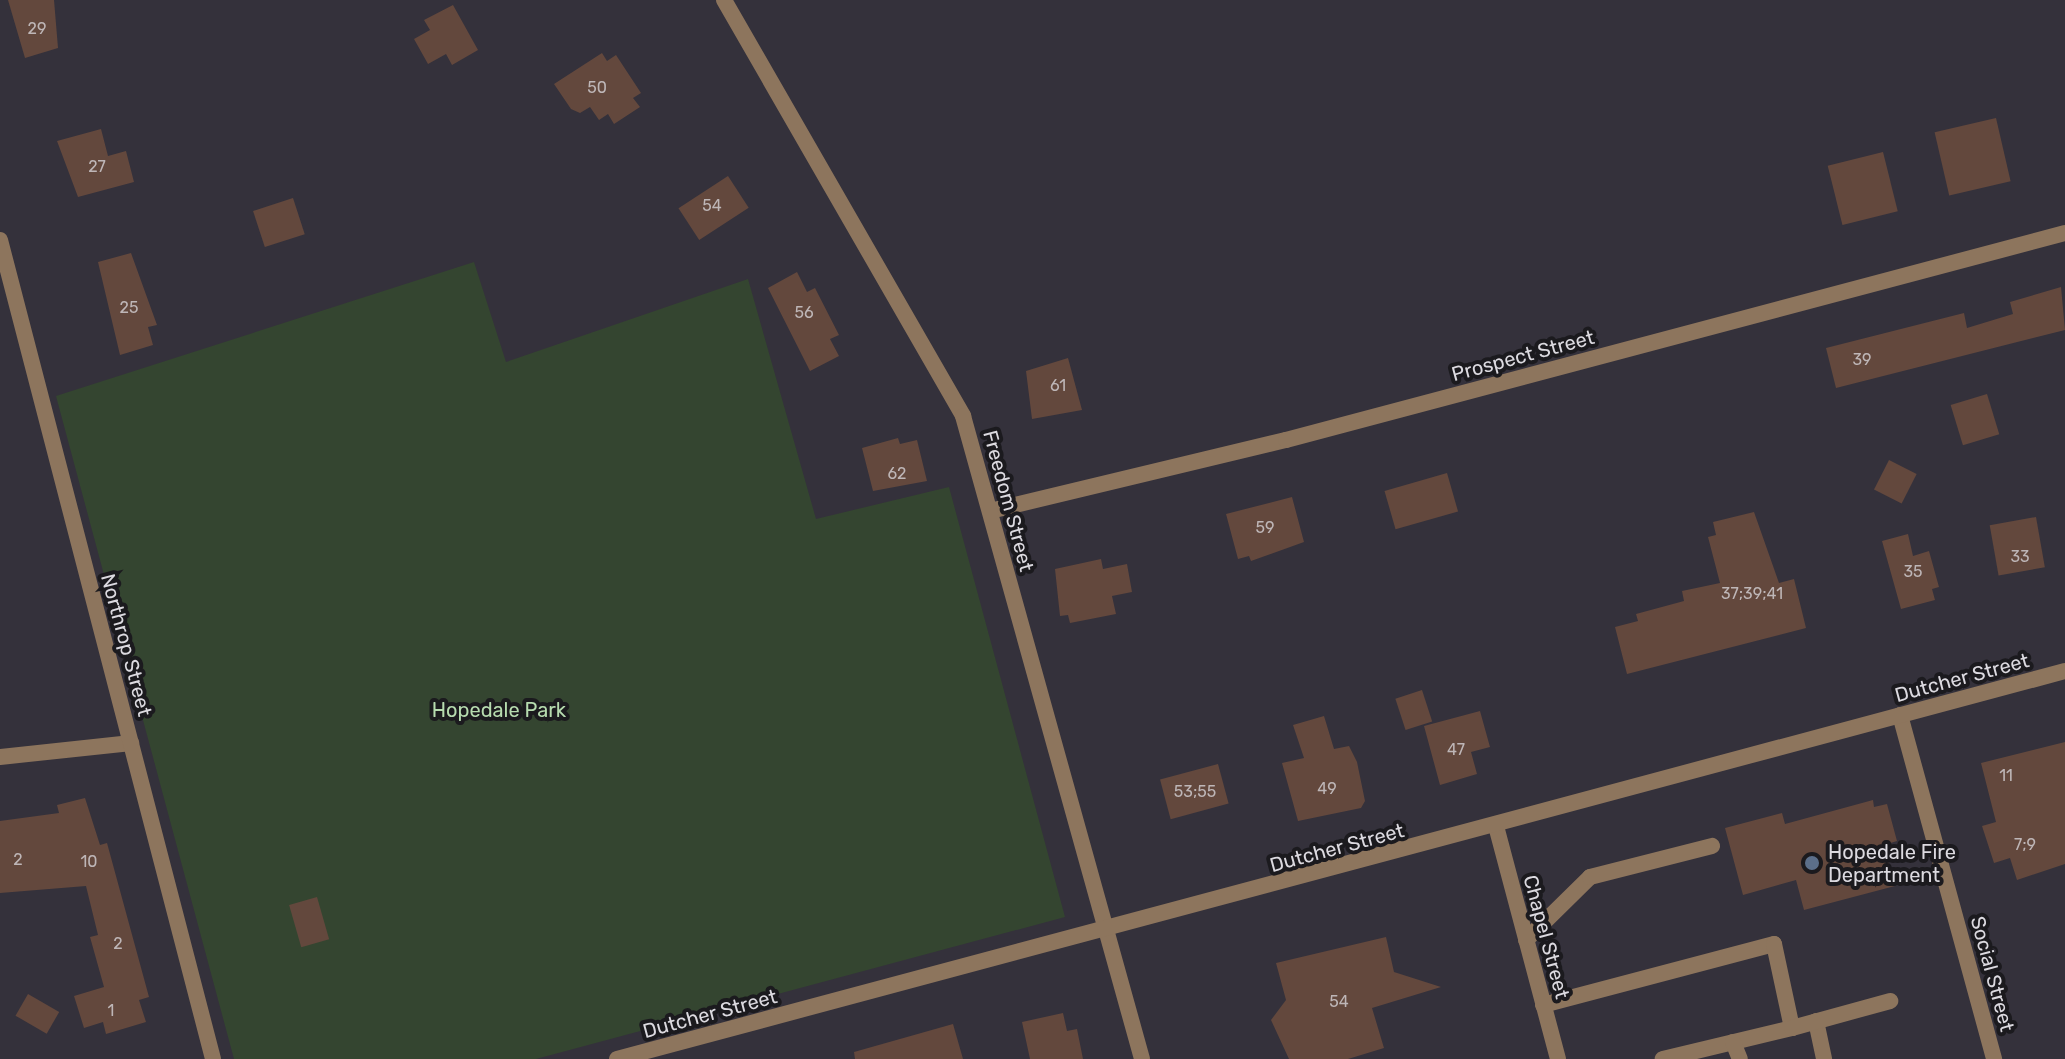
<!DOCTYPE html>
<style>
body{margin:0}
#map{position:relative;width:2065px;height:1059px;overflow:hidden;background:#34313b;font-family:Rubik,sans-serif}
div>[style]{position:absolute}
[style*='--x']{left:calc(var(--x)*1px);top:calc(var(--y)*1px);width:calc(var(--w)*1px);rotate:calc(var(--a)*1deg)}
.green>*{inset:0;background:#344530}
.building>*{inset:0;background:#63483d;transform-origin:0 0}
.service>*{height:16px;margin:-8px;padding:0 8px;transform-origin:8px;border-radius:8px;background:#8d755d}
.minor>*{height:16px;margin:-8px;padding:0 8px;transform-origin:8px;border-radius:8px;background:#8d755d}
.tertiary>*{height:16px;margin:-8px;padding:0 8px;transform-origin:8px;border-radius:8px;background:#8d755d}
.dots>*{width:22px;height:22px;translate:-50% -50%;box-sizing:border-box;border:4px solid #1b1a1e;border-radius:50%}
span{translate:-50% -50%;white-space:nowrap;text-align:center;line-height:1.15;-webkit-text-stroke:8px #1b1a1e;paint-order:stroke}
.number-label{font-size:16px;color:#beb6b7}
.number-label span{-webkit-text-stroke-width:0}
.street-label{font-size:20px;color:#dcdae0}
.park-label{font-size:20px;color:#b6dbaf}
.poi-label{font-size:20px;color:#dcdae0}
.left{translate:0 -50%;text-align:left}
</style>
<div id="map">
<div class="green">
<i style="clip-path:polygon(474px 262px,506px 362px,748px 279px,816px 519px,949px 487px,1065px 917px,536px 1059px,234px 1059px,56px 396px)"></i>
</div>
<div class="building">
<i style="clip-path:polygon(8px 0,54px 0,58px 48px,25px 58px)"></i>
<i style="clip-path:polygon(453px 5px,478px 50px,452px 65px,446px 54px,428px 64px,414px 39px,430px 30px,424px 20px)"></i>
<i style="clip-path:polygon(602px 53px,607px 61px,616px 55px,641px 93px,633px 98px,640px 107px,614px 124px,608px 114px,599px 120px,590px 107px,580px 113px,571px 109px,554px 84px)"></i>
<i style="left:1996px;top:118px;width:65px;height:63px;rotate:77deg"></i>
<i style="clip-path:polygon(101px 129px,108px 156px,126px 151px,134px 182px,78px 197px,57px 141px)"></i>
<i style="left:1883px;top:152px;width:61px;height:57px;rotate:76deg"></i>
<i style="left:728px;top:176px;width:38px;height:59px;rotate:57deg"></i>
<i style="left:293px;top:198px;width:38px;height:42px;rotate:72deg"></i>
<i style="clip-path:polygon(131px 253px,157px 325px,148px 327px,153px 345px,120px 355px,98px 262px)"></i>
<i style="clip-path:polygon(797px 272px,807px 292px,815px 288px,839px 335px,830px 339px,839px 356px,810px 371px,768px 288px)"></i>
<i style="clip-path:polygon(2061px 287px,2065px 330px,1836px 388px,1826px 348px,1964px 313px,1967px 328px,2013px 314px,2010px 302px)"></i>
<i style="clip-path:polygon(1068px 358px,1082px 410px,1032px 419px,1026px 371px)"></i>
<i style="left:1987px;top:394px;width:42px;height:38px;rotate:73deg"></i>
<i style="clip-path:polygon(898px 438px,900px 444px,917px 440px,927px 481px,873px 491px,862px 448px)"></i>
<i style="left:1889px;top:460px;width:31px;height:33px;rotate:27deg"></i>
<i style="left:1447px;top:473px;width:40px;height:65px;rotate:74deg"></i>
<i style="clip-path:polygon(1292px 497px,1304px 542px,1251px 561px,1249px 556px,1238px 559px,1226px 514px)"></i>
<i style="clip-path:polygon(1754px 512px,1779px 583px,1794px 579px,1806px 628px,1627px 674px,1615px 627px,1638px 621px,1636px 614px,1684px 601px,1682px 591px,1720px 583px,1708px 537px,1716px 535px,1713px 522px)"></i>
<i style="left:2036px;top:517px;width:51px;height:47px;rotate:80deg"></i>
<i style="clip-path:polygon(1908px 534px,1913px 556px,1929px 551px,1939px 587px,1932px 589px,1935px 600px,1901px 609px,1882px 541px)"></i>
<i style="clip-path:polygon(1101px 559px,1103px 569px,1127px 564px,1132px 592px,1112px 596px,1116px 614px,1070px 623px,1068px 615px,1060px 616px,1055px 569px)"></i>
<i style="left:1422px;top:690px;width:33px;height:28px;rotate:72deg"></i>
<i style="clip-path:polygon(1480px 711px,1490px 747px,1471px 752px,1477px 774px,1440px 785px,1424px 726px)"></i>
<i style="clip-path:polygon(1324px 716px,1334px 749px,1349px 746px,1357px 762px,1365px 801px,1361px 808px,1298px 821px,1282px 763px,1304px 758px,1293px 725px)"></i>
<i style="clip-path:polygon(2065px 742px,2065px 864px,2017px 880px,2010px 858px,1994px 863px,1982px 826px,1996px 822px,1981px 763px)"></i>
<i style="left:1218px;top:764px;width:41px;height:60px;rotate:75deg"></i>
<i style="clip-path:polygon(85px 798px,100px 845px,107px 843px,149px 997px,139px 1000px,146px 1022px,106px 1034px,103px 1022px,84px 1028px,74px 996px,104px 987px,90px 937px,98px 935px,86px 886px,0 893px,0 821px,59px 813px,57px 805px)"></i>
<i style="clip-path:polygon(1873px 800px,1874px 807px,1887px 804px,1897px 841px,1884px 845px,1895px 886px,1804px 910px,1796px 880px,1743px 895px,1725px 828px,1782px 813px,1785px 824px)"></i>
<i style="left:317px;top:897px;width:44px;height:29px;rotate:74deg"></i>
<i style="clip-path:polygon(1386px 937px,1394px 972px,1441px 987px,1372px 1008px,1384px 1048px,1348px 1059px,1289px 1059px,1271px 1020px,1286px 1000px,1276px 963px)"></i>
<i style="left:28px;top:994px;width:36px;height:25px;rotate:30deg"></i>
<i style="clip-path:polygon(1063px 1013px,1067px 1031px,1077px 1029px,1083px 1059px,1030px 1059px,1022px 1022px)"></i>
<i style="clip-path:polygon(953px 1024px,963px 1059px,855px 1059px,854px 1052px)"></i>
</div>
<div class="service">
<i style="--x:1526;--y:940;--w:90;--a:-44.5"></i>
<i style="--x:1590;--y:877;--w:126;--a:-14.3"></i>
<i style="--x:1543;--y:1005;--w:239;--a:-14.8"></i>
<i style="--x:1774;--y:944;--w:86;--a:77.9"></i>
<i style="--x:1792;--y:1028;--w:133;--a:166.5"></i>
<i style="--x:1816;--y:1021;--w:39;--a:78"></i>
<i style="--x:1792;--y:1028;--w:102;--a:-15.4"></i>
<i style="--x:1733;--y:1042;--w:18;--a:68"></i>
</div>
<div class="minor">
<i style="--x:990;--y:511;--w:304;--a:-13.5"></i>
<i style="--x:1286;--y:440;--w:806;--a:-14.88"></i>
<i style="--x:1900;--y:715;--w:357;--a:74.7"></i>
<i style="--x:0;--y:757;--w:132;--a:-6.1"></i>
<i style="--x:1496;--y:826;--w:241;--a:75.1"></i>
</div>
<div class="tertiary">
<i style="--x:724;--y:0;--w:480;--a:60.1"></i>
<i style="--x:963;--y:416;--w:667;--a:74.44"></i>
<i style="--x:0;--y:240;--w:846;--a:75.42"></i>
<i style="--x:617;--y:1059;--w:1499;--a:-15"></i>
</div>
<div class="dots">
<i style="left:1812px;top:863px;background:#5c6f8a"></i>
</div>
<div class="number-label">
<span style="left:37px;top:29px">29</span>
<span style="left:597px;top:88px">50</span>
<span style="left:97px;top:167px">27</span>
<span style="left:712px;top:206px">54</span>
<span style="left:129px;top:308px">25</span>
<span style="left:804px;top:313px">56</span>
<span style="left:1862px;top:360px">39</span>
<span style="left:1058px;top:386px">61</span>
<span style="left:897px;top:474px">62</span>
<span style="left:1265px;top:528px">59</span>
<span style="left:2020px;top:557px">33</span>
<span style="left:1913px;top:572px">35</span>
<span style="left:1752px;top:594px">37;39;41</span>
<span style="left:1456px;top:750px">47</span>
<span style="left:2006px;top:776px">11</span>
<span style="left:1327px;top:789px">49</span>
<span style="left:1195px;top:792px">53;55</span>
<span style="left:2025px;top:845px">7;9</span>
<span style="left:18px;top:860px">2</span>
<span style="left:89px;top:862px">10</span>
<span style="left:118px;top:944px">2</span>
<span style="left:1339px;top:1002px">54</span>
<span style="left:111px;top:1011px">1</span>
</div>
<div class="street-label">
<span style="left:1523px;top:356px;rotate:-15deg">Prospect Street</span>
<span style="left:1008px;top:501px;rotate:75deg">Freedom Street</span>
<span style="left:126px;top:645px;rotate:75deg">Northrop Street</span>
<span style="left:1962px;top:678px;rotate:-15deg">Dutcher Street</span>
<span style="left:1337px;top:848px;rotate:-15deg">Dutcher Street</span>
<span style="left:1546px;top:937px;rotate:75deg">Chapel Street</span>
<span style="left:1992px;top:974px;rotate:75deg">Social Street</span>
<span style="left:710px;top:1014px;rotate:-15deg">Dutcher Street</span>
</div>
<div class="park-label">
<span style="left:499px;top:710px">Hopedale Park</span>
</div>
<div class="poi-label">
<span class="left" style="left:1828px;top:864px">Hopedale Fire<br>Department</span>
</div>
</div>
